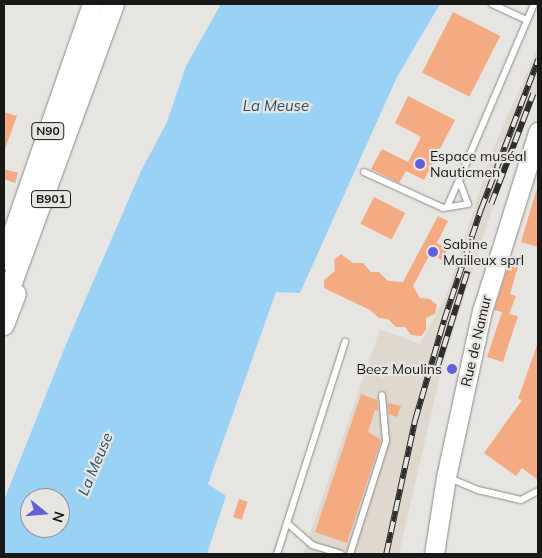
<!DOCTYPE html>
<meta charset="utf-8">
<style>
body{margin:0}
#map{position:relative;width:542px;height:558px;overflow:hidden;background:#e7e5e2;font-family:Mulish,sans-serif}
div>[style]{position:absolute}
[style*='--x']{left:calc(var(--x)*1px);top:calc(var(--y)*1px);width:calc(var(--w)*1px);rotate:calc(var(--a)*1deg)}
.built>*{inset:0;background:#ded8cf}
.water>*{inset:0;background:#99d2f5}
.building>*{inset:0;background:#f4ab82;transform-origin:0 0}
.roads{filter:drop-shadow(0 0 1px #8b8987) drop-shadow(0 0 1px #8b8987)}
.lane>*{height:6px;margin:-3px;padding:0 3px;transform-origin:3px;border-radius:3px;background:#fff}
.secondary>*{height:19px;margin:-9.5px;padding:0 9.5px;transform-origin:9.5px;border-radius:9.5px;background:#fff}
.primary>*{height:20px;margin:-10px;padding:0 10px;transform-origin:10px;border-radius:10px;background:#fff}
.rail>*{height:5.5px;margin-top:-2.75px;transform-origin:0;background:repeating-linear-gradient(90deg,#e7e5e2 0 11px,#2e2e2d 0 22px);box-sizing:border-box;border-block:1px solid #2e2e2d}
.dots>*{width:14px;height:14px;translate:-50% -50%;box-sizing:border-box;border:2px solid #e7e5e2;border-radius:50%}
span{translate:-50% -50%;white-space:nowrap;text-align:center;line-height:1.15;-webkit-text-stroke:4.5px #e7e5e2;paint-order:stroke}
.shield-label span{padding:1px 4px;background:#e7e5e2;border:1px solid;border-radius:4px;-webkit-text-stroke-width:0}
.shield-label{font-size:12px;color:#181817;font-weight:700}
.poi-label{font-size:14px;color:#181817}
.left{translate:0 -50%;text-align:left}
.right{translate:-100% -50%;text-align:right}
.street-label{font-size:14px;color:#181817}
.water-label{font-size:15px;color:#27526a;font-style:italic}
.frame{position:absolute;inset:0;border:5px solid #181817;pointer-events:none}
.north{position:absolute;left:20px;top:488px;width:50px;height:50px;box-sizing:border-box;background:#e7e5e2;border:1px solid #949391;border-radius:50%;rotate:107deg;font-size:14px;font-weight:700;line-height:20px;text-align:center;color:#181817}
.north::after{content:'';display:block;margin:auto;width:18px;height:22px;background:#6060d8;clip-path:polygon(50% 0,100% 100%,50% 72%,0 100%)}
</style>
<div id="map">
<div class="built">
<i style="clip-path:polygon(538px 47px,538px 91px,487px 224px,442px 367px,399px 554px,303px 554px,380px 329px,420px 344px,446px 296px,493px 149px)"></i>
</div>
<div class="water">
<i style="clip-path:polygon(evenodd,221px 4px,440px 4px,397px 77px,300px 293px,276px 292px,208px 484px,226px 496px,207px 554px,4px 554px,4px 500px,67px 342px,141px 171px,167px 122px,186px 66px,221px 4px,30px 498px,60px 498px,60px 528px,30px 528px,30px 498px)"></i>
</div>
<div class="building">
<i style="left:453px;top:12px;width:53px;height:68px;rotate:27deg"></i>
<i style="clip-path:polygon(408px 96px,455px 120px,424px 180px,406px 171px,399px 183px,371px 169px,382px 149px,408px 162px,421px 137px,395px 123px)"></i>
<i style="clip-path:polygon(4px 112px,17px 116px,5px 149px,4px 148px)"></i>
<i style="clip-path:polygon(4px 169px,18px 173px,15px 183px,4px 179px)"></i>
<i style="clip-path:polygon(536px 191px,538px 191px,538px 247px,521px 242px)"></i>
<i style="left:374px;top:197px;width:35px;height:30px;rotate:27deg"></i>
<i style="clip-path:polygon(438px 216px,448px 221px,437px 243px,448px 249px,442px 260px,430px 254px,413px 286px,420px 298px,430px 299px,437px 305px,435px 314px,426px 318px,426px 330px,421px 336px,411px 335px,405px 327px,396px 327px,388px 319px,379px 318px,370px 310px,324px 288px,324px 280px,335px 271px,334px 260px,341px 254px,353px 263px,363px 263px,371px 272px,379px 272px,388px 281px,403px 282px)"></i>
<i style="clip-path:polygon(510px 260px,519px 263px,510px 294px,516px 296px,509px 314px,518px 316px,503px 362px,487px 357px,502px 312px,494px 310px)"></i>
<i style="clip-path:polygon(537px 345px,538px 345px,538px 480px,522px 468px,516px 476px,484px 453px,522px 400px,518px 399px)"></i>
<i style="clip-path:polygon(361px 394px,377px 400px,378px 411px,375px 410px,368px 432px,381px 440px,347px 543px,315px 532px)"></i>
<i style="clip-path:polygon(388px 403px,401px 406px,397px 417px,389px 414px)"></i>
<i style="left:239px;top:499px;width:9px;height:19px;rotate:18deg"></i>
</div>
<div class="roads">
<div class="lane">
<i style="--x:492;--y:4;--w:38;--a:25"></i>
<i style="--x:364;--y:172;--w:87;--a:24.5"></i>
<i style="--x:443;--y:208;--w:25;--a:-9"></i>
<i style="--x:468;--y:204;--w:26;--a:-111"></i>
<i style="--x:459;--y:180;--w:191;--a:-66.9"></i>
<i style="--x:447;--y:207;--w:30;--a:-66"></i>
<i style="--x:447;--y:477;--w:34;--a:23"></i>
<i style="--x:478;--y:490;--w:44;--a:13.1"></i>
<i style="--x:521;--y:500;--w:19;--a:-28"></i>
<i style="--x:287;--y:523;--w:33;--a:41"></i>
<i style="--x:312;--y:545;--w:30;--a:17"></i>
<i style="--x:277;--y:554;--w:223;--a:-72.2"></i>
<i style="--x:350;--y:554;--w:119;--a:-72.3"></i>
<i style="--x:386;--y:441;--w:46;--a:-95"></i>
</div>
<div class="secondary">
<i style="--x:434;--y:554;--w:78;--a:-81.1"></i>
<i style="--x:446;--y:477;--w:170;--a:-77.8"></i>
<i style="--x:482;--y:311;--w:188;--a:-72.6"></i>
</div>
<div class="primary">
<i style="--x:4;--y:260;--w:271;--a:-70.8"></i>
<i style="--x:4;--y:305;--w:320;--a:-69.9"></i>
<i style="--x:4;--y:325;--w:33;--a:-69"></i>
</div>
</div>
<div class="rail">
<i style="--x:491;--y:204;--w:118;--a:-69.1"></i>
<i style="--x:437;--y:368;--w:101;--a:-72.6"></i>
<i style="--x:386;--y:554;--w:137;--a:-77.8"></i>
<i style="--x:415;--y:420;--w:104;--a:-73.8"></i>
<i style="--x:444;--y:320;--w:117;--a:-71.6"></i>
<i style="--x:481;--y:209;--w:160;--a:-69.1"></i>
</div>
<div class="dots">
<i style="left:420px;top:164px;background:#6060d8"></i>
<i style="left:433px;top:252px;background:#6060d8"></i>
<i style="left:452px;top:369px;background:#6060d8"></i>
</div>
<div class="shield-label">
<span style="left:48px;top:131px">N90</span>
<span style="left:51px;top:199px">B901</span>
</div>
<div class="poi-label">
<span class="left" style="left:430px;top:164px">Espace muséal<br>Nauticmen</span>
<span class="left" style="left:443px;top:252px">Sabine<br>Mailleux sprl</span>
<span class="right" style="left:442px;top:369px">Beez Moulins</span>
</div>
<div class="street-label">
<span style="left:476px;top:341px;rotate:-77deg">Rue de Namur</span>
</div>
<div class="water-label">
<span style="left:276px;top:106px">La Meuse</span>
<span style="left:95px;top:464px;rotate:-67deg">La Meuse</span>
</div>
<div class="frame"></div>
<div class="north">N</div>
</div>
